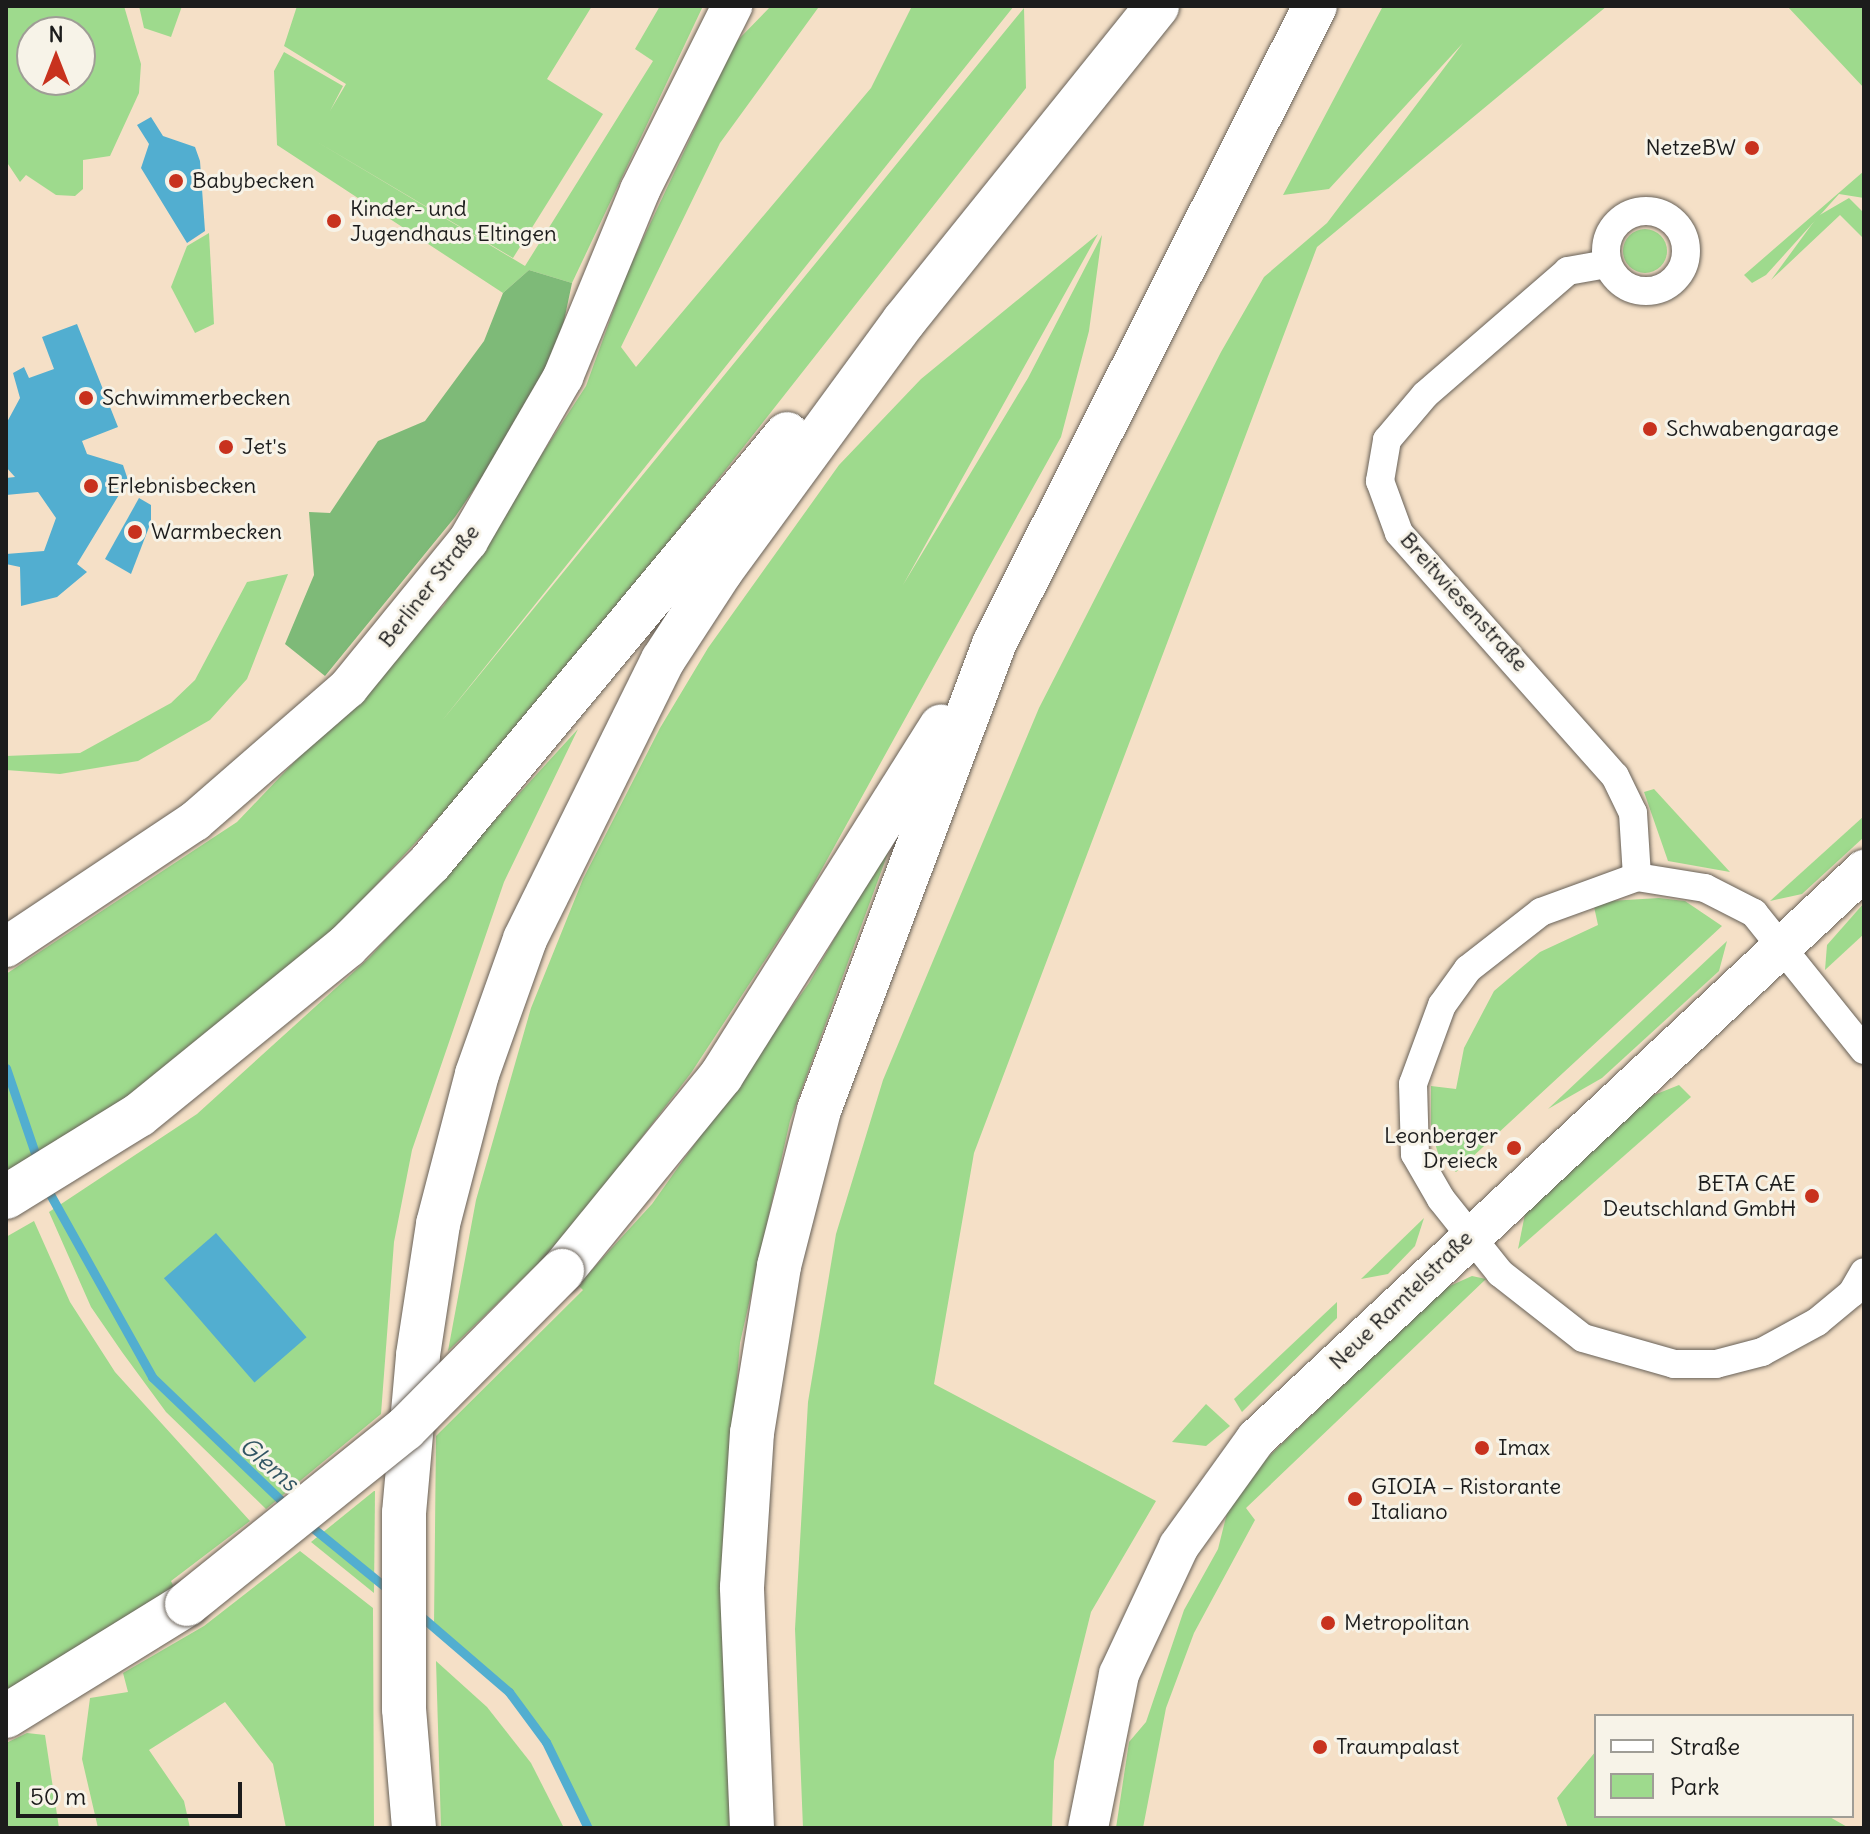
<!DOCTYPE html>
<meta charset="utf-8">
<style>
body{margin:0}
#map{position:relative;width:1870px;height:1834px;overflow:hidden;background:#f5e0c7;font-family:Delius,sans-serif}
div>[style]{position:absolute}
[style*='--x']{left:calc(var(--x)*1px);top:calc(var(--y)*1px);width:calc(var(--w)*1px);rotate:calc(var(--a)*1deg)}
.green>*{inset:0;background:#9eda8d}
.round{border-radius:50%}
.forest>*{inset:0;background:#7eba78}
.water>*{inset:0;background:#52aed0;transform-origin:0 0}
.stream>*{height:9px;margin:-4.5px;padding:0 4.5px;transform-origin:4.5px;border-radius:4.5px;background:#52aed0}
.roads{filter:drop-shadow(0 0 2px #686158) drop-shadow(0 0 2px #686158)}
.minor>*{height:28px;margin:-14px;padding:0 14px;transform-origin:14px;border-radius:14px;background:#fff}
.minor>.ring{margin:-14px;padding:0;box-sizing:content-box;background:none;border:28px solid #fff;border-radius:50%}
.secondary>*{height:40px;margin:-20px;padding:0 20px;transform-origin:20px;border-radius:20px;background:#fff}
.motorway>*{height:44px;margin:-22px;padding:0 22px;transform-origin:22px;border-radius:22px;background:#fff}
.bridges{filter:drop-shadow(0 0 2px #686158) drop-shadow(0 0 2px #686158)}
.motorway-bridge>*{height:44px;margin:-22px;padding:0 22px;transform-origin:22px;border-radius:22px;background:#fff}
.dots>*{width:22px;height:22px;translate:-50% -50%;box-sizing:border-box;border:4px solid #f7f3e8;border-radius:50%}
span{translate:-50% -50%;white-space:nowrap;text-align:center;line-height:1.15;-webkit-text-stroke:6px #f7f3e8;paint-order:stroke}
.poi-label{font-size:22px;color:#1c1c1c}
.right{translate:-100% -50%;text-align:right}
.left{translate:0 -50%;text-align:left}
.street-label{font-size:22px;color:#1c1c1c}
.water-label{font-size:24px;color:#325664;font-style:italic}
.frame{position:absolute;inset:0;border:8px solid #1c1c1c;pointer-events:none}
.legend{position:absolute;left:1594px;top:1714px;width:260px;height:104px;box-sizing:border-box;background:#f7f3e8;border:2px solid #9f9d96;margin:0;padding:10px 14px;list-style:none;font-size:24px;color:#1c1c1c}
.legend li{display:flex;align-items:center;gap:16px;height:40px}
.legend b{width:40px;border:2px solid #9f9d96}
.north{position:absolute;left:16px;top:16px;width:80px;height:80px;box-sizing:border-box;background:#f7f3e8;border:2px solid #9f9d96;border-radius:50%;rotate:0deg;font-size:22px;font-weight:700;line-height:32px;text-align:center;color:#1c1c1c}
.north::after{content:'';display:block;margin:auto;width:28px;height:36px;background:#c8321e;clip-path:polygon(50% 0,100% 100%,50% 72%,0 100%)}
.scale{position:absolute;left:16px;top:1782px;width:226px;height:36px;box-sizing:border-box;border:4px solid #1c1c1c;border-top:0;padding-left:10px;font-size:24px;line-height:28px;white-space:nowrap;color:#1c1c1c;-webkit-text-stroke:6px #f7f3e8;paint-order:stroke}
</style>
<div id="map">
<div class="green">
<i style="clip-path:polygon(evenodd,6px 6px,124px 6px,141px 64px,139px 93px,110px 156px,83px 160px,83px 189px,75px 196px,56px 195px,26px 175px,20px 182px,6px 161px,6px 6px,80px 32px,80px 80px,32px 80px,32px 32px,80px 32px)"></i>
<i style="clip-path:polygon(139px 6px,182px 6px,171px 37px,144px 28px)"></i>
<i style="clip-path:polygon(297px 6px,592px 6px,547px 79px,603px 114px,513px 258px,314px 140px,525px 266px,653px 61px,635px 49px,660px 6px,703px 6px,572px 283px,529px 270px,503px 293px,277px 145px,274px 71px,284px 52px,343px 86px,330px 111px,346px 84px,284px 46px)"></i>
<i style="clip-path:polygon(771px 6px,818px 8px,720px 143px,621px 347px,636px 367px,871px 88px,912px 6px,1014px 6px,441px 722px,1024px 8px,1026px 88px,524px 726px,297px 970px,186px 1063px,6px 1173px,6px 974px,237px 822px,444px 605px,586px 386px,627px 273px,735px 43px)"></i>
<i style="clip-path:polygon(1383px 6px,1607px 6px,1317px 247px,974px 1153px,934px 1384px,1156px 1501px,1091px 1612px,1054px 1761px,1052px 1828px,803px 1828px,795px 1629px,808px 1402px,836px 1234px,883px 1080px,1039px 708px,1221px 352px,1264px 277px,1327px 223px,1463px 43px,1329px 189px,1283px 195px)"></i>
<i style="clip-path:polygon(1787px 6px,1864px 6px,1864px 88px,1835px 57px)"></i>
<i style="clip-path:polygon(1864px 171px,1864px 198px,1839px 194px,1766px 275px,1752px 283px,1744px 275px)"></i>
<i style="clip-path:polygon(1849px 198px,1864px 213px,1864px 239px,1840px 215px,1771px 280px,1818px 216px)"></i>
<i class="round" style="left:1623px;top:229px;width:44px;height:44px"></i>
<i style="clip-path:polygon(209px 233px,214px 324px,195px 333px,171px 287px,187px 246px)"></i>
<i style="clip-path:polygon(1098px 234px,903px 585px,1028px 378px,1102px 235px,1089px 331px,1061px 437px,807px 896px,691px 1073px,613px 1175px,545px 1257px,448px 1351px,476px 1200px,531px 1008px,583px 879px,660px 728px,708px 648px,839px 465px,921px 379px)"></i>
<i style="clip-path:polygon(288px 574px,247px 679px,210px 720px,138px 761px,60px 774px,6px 770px,6px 756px,80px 753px,171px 703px,195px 680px,247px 582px)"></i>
<i style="clip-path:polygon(578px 729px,504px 882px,412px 1150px,394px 1242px,381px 1414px,266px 1509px,166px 1412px,122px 1352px,91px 1307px,49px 1212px,197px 1114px,369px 958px)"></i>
<i style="clip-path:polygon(1654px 789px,1730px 872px,1668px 861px,1644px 792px)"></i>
<i style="clip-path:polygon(1864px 816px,1864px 837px,1802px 894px,1770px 901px)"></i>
<i style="clip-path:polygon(896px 831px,790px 1121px,740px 1343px,721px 1575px,730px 1828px,593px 1828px,541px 1730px,511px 1691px,434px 1624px,436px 1436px,583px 1290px,578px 1285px,652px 1204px,809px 983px)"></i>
<i style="clip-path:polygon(1659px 898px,1685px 901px,1722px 926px,1456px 1172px,1439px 1157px,1431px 1129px,1431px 1086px,1456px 1089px,1464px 1048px,1494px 991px,1540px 952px,1598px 925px,1593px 902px)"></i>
<i style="clip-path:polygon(1864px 903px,1864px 934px,1825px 970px,1827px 945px)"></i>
<i style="clip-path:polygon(1727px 941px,1719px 971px,1602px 1078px,1548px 1109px)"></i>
<i style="clip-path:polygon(1679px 1085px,1691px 1097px,1518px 1249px,1525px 1214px,1649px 1097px)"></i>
<i style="clip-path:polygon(1424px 1218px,1415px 1246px,1388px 1274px,1361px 1279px)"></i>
<i style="clip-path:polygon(34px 1221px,70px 1302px,115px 1372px,250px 1521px,171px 1581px,174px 1587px,6px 1692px,6px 1237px)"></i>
<i style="clip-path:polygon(1472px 1276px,1486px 1279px,1246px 1508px,1255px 1520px,1194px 1633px,1166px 1708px,1143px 1828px,1116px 1828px,1129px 1742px,1146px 1722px,1184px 1610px,1218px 1549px,1229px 1505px,1265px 1460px,1443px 1289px)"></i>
<i style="clip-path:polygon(1337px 1302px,1337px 1318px,1242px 1412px,1234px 1399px)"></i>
<i style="clip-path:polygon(1206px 1404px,1230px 1426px,1206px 1446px,1172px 1442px)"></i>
<i style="clip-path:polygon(374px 1491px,375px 1491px,374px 1593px,311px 1542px)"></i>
<i style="clip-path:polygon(300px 1551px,373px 1608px,374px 1828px,286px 1828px,273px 1764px,225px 1702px,149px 1750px,184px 1801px,190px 1828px,98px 1828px,82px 1759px,90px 1698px,128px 1692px,123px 1673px,204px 1626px)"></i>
<i style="clip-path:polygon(436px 1661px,487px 1707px,531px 1763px,564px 1828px,441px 1828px)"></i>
<i style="clip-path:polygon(27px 1733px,45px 1735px,59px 1828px,6px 1828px,6px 1743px)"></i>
<i style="clip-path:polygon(1596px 1751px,1596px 1816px,1828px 1816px,1849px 1828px,1568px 1828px,1557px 1798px)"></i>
</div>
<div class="forest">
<i style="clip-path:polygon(529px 270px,572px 283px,553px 373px,455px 517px,325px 676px,285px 644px,314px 575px,309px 512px,330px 513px,378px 441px,425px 421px,484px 341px,503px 293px)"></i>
</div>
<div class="water">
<i style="clip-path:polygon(151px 117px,163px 136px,195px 147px,200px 161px,205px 231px,187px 243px,141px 168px,149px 144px,137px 125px)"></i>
<i style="clip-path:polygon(77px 324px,118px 427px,82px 441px,87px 454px,123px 465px,128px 480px,77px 564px,87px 572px,57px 597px,21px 606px,20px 567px,6px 564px,6px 554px,44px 551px,56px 518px,38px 492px,6px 495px,6px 478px,15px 477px,6px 467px,6px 424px,20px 398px,13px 373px,24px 367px,29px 378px,54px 369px,42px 337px)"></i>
<i style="clip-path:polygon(139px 498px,151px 505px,151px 522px,131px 574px,105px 559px)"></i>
<i style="left:216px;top:1233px;width:138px;height:69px;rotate:49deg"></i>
</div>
<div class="stream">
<i style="--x:6;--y:1068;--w:102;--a:71.2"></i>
<i style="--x:46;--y:1187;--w:218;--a:60.8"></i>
<i style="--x:152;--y:1377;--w:187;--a:43.7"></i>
<i style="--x:308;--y:1524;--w:104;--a:39.2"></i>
<i style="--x:416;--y:1612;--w:123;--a:40.7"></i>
<i style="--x:509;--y:1692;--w:62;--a:53.5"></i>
<i style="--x:546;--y:1742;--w:96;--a:64"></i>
</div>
<div class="roads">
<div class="minor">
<i class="ring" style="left:1606px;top:211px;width:52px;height:52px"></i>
<i style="--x:1607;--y:264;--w:40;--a:170"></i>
<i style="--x:1568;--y:271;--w:189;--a:139.1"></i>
<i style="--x:1425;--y:395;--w:59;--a:130.2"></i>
<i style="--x:1387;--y:440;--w:42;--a:99.7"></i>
<i style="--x:1380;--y:481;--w:55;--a:69.9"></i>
<i style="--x:1399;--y:533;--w:325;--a:48.4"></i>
<i style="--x:1615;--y:776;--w:41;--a:64.1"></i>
<i style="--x:1633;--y:813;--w:64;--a:86.4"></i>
<i style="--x:1864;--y:1050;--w:176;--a:-128.8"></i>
<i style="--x:1754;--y:913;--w:55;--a:-153"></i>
<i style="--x:1705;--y:888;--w:69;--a:-170.8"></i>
<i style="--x:1637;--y:877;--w:102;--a:160"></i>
<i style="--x:1541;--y:912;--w:93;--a:142"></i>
<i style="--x:1468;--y:969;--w:44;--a:125.8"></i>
<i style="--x:1442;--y:1005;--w:84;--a:110.2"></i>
<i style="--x:1413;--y:1084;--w:70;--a:88.4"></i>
<i style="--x:1415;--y:1154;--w:52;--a:60"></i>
<i style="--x:1441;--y:1199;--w:95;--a:51.4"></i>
<i style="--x:1500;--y:1273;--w:105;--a:38.1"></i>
<i style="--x:1583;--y:1338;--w:95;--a:15.9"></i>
<i style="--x:1674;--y:1364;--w:42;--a:0"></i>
<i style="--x:1716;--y:1364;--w:48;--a:-14.6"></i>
<i style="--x:1762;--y:1352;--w:63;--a:-28.6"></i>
<i style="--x:1817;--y:1322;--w:45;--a:-39.6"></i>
<i style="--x:1852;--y:1293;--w:24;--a:-60"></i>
</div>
<div class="secondary">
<i style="--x:6;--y:947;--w:227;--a:-33.7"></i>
<i style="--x:195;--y:821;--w:203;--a:-41"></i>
<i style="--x:348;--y:688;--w:190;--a:-50.8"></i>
<i style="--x:468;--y:541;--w:190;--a:-59.9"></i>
<i style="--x:563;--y:377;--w:202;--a:-67.6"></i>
<i style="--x:640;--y:190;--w:206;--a:-63.4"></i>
<i style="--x:1088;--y:1828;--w:157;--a:-78.6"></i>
<i style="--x:1119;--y:1674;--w:141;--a:-64.9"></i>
<i style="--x:1179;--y:1546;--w:132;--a:-54.3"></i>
<i style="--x:1256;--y:1439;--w:833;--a:-43.1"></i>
</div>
<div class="motorway">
<i style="--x:6;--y:1197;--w:156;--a:-31.7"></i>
<i style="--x:139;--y:1115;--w:268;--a:-39.1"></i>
<i style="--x:347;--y:946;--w:117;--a:-45"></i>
<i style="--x:430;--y:863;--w:558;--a:-50.23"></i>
<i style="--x:562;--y:1271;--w:252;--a:-50.8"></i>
<i style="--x:721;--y:1076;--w:413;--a:-57.8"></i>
<i style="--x:6;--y:1716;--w:213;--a:-31.7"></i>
<i style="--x:414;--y:1828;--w:119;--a:-94.8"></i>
<i style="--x:404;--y:1709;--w:196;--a:-90"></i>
<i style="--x:404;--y:1513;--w:159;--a:-84.9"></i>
<i style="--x:418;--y:1355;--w:133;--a:-81.3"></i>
<i style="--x:438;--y:1224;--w:155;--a:-75.4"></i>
<i style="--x:477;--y:1074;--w:143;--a:-70.4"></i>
<i style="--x:525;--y:939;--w:311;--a:-63.7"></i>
<i style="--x:663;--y:660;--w:106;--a:-56.9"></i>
<i style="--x:721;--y:571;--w:310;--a:-53.8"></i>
<i style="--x:904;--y:321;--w:404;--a:-51.2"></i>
<i style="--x:752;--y:1828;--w:241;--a:-92.4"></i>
<i style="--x:742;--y:1587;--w:154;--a:-86.3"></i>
<i style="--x:752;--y:1433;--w:169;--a:-80.8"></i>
<i style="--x:779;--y:1266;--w:161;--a:-75.6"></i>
<i style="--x:819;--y:1110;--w:498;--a:-69.4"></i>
<i style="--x:994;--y:644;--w:714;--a:-63.29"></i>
</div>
</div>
<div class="bridges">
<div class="motorway-bridge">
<i style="--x:187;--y:1604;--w:280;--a:-38.8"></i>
<i style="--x:405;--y:1429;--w:223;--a:-45.2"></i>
</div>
</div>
<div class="dots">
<i style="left:1752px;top:148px;background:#c8321e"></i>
<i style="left:176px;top:181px;background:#c8321e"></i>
<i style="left:334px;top:221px;background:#c8321e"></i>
<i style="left:86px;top:398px;background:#c8321e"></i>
<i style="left:1650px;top:429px;background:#c8321e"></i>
<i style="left:226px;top:447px;background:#c8321e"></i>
<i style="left:91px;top:486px;background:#c8321e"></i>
<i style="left:135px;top:532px;background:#c8321e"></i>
<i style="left:1514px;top:1148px;background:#c8321e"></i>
<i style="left:1812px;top:1196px;background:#c8321e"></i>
<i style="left:1482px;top:1448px;background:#c8321e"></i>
<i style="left:1355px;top:1499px;background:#c8321e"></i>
<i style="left:1328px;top:1623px;background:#c8321e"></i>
<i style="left:1320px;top:1747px;background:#c8321e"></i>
</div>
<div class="poi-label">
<span class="right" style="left:1736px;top:148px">NetzeBW</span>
<span class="left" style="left:192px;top:181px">Babybecken</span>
<span class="left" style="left:350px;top:221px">Kinder- und<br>Jugendhaus Eltingen</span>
<span class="left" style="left:102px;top:398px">Schwimmerbecken</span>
<span class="left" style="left:1666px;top:429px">Schwabengarage</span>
<span class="left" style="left:242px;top:447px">Jet's</span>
<span class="left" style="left:107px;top:486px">Erlebnisbecken</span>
<span class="left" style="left:151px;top:532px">Warmbecken</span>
<span class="right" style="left:1498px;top:1148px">Leonberger<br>Dreieck</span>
<span class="right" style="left:1796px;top:1196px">BETA CAE<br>Deutschland GmbH</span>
<span class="left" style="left:1498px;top:1448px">Imax</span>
<span class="left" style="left:1371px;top:1499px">GIOIA – Ristorante<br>Italiano</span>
<span class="left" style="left:1344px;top:1623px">Metropolitan</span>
<span class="left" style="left:1336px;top:1747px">Traumpalast</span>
</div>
<div class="street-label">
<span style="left:429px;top:586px;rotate:-52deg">Berliner Straße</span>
<span style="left:1464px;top:602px;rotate:48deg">Breitwiesenstraße</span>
<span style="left:1401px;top:1300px;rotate:-44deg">Neue Ramtelstraße</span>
</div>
<div class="water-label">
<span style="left:269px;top:1464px;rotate:41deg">Glems</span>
</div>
<div class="frame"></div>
<ul class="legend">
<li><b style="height:10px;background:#fff"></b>Straße</li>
<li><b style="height:22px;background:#9eda8d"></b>Park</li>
</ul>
<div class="north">N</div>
<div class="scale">50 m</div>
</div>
